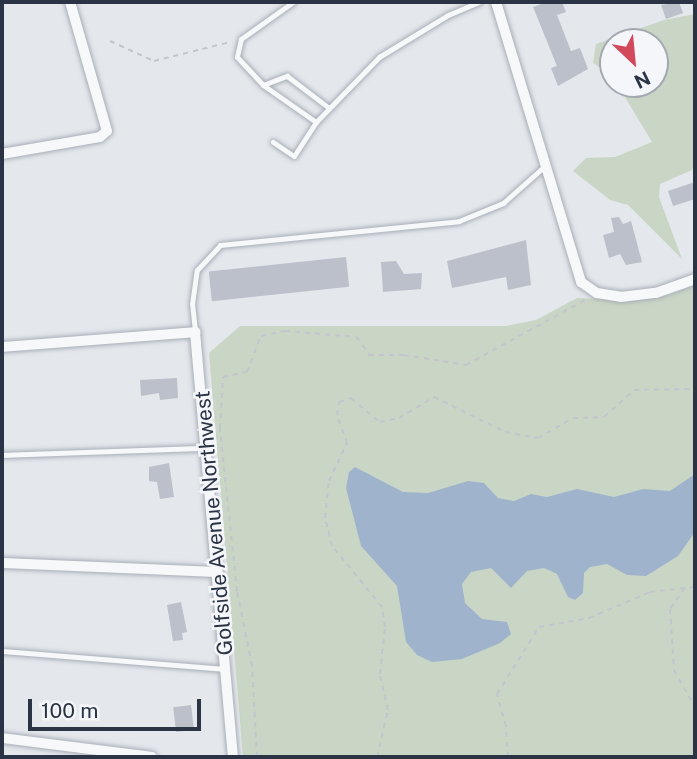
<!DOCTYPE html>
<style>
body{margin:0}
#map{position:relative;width:697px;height:759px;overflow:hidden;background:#e4e7ec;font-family:"Public Sans",sans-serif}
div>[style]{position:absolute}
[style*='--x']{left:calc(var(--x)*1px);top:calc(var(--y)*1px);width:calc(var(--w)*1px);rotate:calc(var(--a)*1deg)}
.green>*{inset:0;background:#c9d6c5}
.water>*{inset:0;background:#9fb4cc}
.building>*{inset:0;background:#bbc0ca;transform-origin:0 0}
.path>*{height:2px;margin-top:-1px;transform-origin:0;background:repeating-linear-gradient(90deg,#c2c5cb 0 5px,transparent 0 10px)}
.roads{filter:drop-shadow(0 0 2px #a9aeb7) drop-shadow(0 0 2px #a9aeb7)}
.lane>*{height:5px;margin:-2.5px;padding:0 2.5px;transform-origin:2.5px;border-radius:2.5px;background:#f7f8fa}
.street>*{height:10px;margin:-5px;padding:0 5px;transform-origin:5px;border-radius:5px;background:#f7f8fa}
span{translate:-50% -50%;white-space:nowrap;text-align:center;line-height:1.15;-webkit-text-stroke:5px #f4f6f9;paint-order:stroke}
.street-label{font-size:21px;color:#2b3445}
.frame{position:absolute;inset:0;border:4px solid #2b3445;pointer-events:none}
.north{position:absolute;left:599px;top:28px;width:70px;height:70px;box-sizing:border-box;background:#f4f6f9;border:2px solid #a4a8b1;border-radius:50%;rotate:154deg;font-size:19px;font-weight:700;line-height:28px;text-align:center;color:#2b3445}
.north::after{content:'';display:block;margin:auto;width:24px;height:32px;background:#d1495b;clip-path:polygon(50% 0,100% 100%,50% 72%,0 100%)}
.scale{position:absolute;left:28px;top:699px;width:173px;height:32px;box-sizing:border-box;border:4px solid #2b3445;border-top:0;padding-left:9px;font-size:21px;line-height:24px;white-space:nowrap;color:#2b3445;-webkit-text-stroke:5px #f4f6f9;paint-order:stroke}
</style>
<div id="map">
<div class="green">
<i style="clip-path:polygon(695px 14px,695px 163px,692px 170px,660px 184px,659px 197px,682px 259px,628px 205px,610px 200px,573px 171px,586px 158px,615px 157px,652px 142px,617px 84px,655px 84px,655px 42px,613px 42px,613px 76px,593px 63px,596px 44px,664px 20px)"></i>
<i style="clip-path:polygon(695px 285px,695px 757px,243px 757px,209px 353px,240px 326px,506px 326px,536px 320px,577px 298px,632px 300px,668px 295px)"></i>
</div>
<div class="water">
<i style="clip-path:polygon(355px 467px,403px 492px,428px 493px,468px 481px,484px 483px,498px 498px,514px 501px,531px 494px,547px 497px,577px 489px,614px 497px,643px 489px,670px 491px,695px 474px,695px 532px,678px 556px,646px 576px,627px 575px,607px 564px,590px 567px,584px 573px,583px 593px,575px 600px,568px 597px,557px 574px,544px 568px,527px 571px,511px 588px,491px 568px,471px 572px,462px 584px,465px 603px,482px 619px,507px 622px,511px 634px,500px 643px,462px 659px,432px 662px,417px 655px,406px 642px,397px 586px,361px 546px,346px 488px,349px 472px)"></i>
</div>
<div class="building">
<i style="clip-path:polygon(547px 2px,562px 2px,566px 12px,557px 15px,571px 51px,580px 48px,588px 69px,558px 86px,551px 68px,557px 66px,533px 7px)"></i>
<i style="clip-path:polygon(679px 2px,683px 13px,666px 19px,661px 5px)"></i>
<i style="clip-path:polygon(695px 182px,695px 199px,673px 206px,668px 191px)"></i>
<i style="clip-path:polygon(619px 217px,623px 224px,631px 221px,642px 262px,626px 265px,620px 254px,609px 258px,603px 235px,614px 232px,611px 218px)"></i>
<i style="clip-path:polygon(526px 240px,531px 285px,508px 290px,506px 277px,452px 288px,447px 261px)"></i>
<i style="left:346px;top:257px;width:30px;height:138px;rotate:84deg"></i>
<i style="clip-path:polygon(396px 261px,404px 274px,422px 273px,421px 289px,383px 292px,381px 262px)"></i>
<i style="clip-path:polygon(177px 378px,178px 398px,160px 400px,159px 393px,141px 396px,140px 380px)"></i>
<i style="clip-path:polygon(169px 463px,174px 497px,160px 499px,157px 482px,149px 481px,149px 467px)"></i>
<i style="clip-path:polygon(181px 602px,187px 632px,182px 633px,183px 640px,173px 641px,167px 605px)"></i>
<i style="left:191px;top:705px;width:25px;height:18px;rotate:83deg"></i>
</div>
<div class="path">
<i style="--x:110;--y:41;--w:48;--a:24.4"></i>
<i style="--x:154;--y:61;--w:78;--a:-14"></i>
<i style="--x:685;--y:588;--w:26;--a:126"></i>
<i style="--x:670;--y:609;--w:61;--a:86.2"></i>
<i style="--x:674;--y:670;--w:43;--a:60.4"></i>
<i style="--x:257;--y:757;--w:91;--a:-93.1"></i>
<i style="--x:252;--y:666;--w:76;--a:-101.3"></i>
<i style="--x:237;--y:591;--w:164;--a:-96"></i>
<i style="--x:220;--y:428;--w:51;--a:-86.6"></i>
<i style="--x:223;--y:377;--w:25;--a:-12"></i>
<i style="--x:247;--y:372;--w:39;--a:-69"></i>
<i style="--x:261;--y:336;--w:25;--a:-12"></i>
<i style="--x:285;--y:331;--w:72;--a:4.8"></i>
<i style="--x:357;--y:337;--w:22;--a:56"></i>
<i style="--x:369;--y:355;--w:35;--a:0"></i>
<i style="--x:404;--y:355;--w:63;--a:9.2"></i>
<i style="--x:466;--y:365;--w:138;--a:-28.6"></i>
<i style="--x:377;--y:757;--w:48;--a:-76.8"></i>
<i style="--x:388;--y:710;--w:37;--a:-103"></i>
<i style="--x:380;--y:674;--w:47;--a:-83.9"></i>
<i style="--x:385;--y:627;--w:20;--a:-99"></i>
<i style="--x:382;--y:607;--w:79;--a:-129.3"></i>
<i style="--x:332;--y:546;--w:29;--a:-104"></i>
<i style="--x:325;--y:518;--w:37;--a:-84"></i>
<i style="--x:329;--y:481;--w:42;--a:-64.7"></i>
<i style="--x:347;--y:443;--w:30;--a:-110"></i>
<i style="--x:337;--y:415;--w:13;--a:-81"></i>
<i style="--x:339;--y:402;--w:13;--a:-18"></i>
<i style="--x:351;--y:398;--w:38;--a:40"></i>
<i style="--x:380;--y:422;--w:19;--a:-12"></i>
<i style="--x:399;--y:418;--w:41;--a:-31"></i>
<i style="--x:434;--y:397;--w:79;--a:26.2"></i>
<i style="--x:505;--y:432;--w:34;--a:10"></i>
<i style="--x:538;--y:438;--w:40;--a:-29.7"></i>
<i style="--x:573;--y:418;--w:31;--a:-2"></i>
<i style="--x:604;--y:417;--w:40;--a:-42"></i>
<i style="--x:634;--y:390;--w:61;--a:-0.9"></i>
<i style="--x:508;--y:757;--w:31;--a:-94"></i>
<i style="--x:506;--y:726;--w:33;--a:-106"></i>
<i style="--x:497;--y:694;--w:79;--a:-57.9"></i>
<i style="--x:539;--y:627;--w:51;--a:-10.2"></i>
<i style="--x:589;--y:618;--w:66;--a:-23.1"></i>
<i style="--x:650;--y:592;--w:45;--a:-6.3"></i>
</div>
<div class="roads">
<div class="lane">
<i style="--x:293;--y:2;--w:64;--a:144.6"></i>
<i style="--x:241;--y:39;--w:18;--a:103"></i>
<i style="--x:237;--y:57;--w:38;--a:47"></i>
<i style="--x:263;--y:85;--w:65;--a:34.9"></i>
<i style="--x:263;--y:85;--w:26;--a:-21"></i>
<i style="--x:287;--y:76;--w:53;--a:37.3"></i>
<i style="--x:273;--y:142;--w:25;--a:34"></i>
<i style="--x:294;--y:156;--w:40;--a:-57.1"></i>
<i style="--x:316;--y:122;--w:91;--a:-45.9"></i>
<i style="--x:379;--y:57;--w:81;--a:-31.3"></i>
<i style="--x:448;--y:15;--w:34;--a:-23"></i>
<i style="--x:195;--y:331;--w:27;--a:-96"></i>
<i style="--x:192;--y:304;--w:34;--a:-82"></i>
<i style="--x:197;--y:270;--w:34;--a:-47"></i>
<i style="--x:220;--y:245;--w:240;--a:-5.7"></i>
<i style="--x:459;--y:221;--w:48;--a:-22.2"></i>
<i style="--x:503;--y:203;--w:57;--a:-41.5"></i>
<i style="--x:2;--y:455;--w:202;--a:-2"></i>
<i style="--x:2;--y:651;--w:225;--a:4.6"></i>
</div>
<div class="street">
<i style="--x:496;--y:2;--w:293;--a:73.1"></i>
<i style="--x:581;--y:282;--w:19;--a:35"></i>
<i style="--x:597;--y:293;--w:24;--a:9"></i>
<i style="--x:621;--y:297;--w:35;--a:-7"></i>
<i style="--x:656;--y:293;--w:41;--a:-19.7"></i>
<i style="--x:2;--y:154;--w:99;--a:-9.8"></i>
<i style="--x:100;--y:137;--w:9;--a:-41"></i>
<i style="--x:107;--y:131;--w:134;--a:-106"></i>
<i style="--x:2;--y:347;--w:194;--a:-4.4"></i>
<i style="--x:195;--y:332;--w:427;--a:84.9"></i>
<i style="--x:2;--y:563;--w:216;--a:2.4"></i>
<i style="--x:2;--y:738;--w:151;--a:7.2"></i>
</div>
</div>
<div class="street-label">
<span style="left:214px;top:523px;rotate:-95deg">Golfside Avenue Northwest</span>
</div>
<div class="frame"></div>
<div class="north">N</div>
<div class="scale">100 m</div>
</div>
